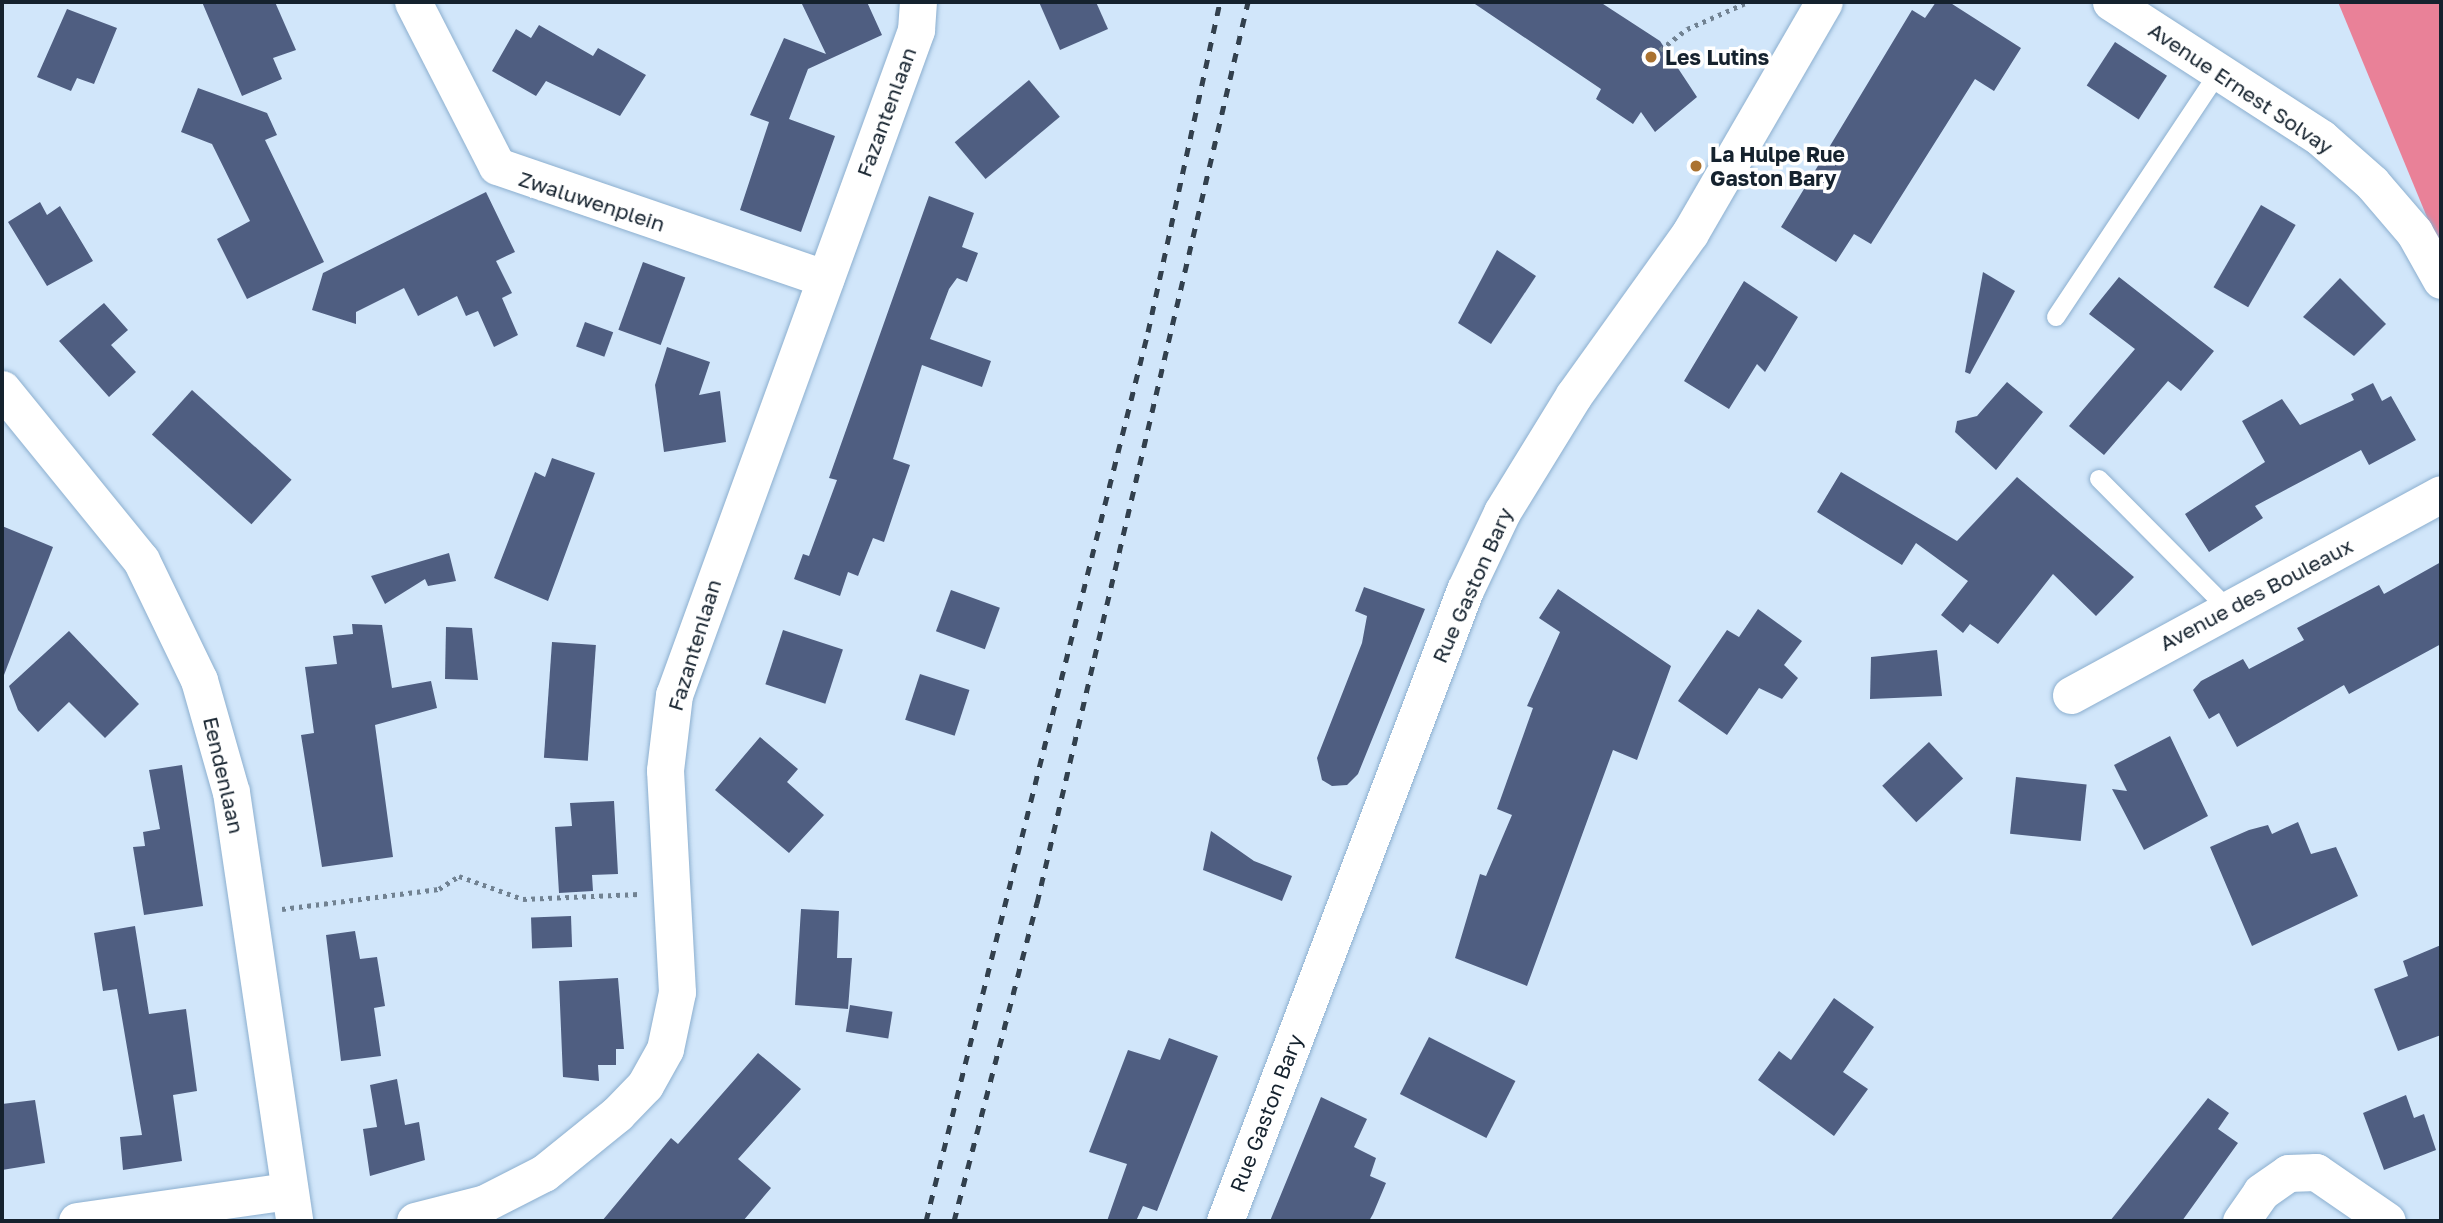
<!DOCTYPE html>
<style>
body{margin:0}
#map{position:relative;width:2443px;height:1223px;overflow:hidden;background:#d1e6fa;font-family:"Golos Text",sans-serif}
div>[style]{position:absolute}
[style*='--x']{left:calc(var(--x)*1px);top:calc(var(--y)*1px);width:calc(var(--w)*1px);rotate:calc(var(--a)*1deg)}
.forest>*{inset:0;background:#e98198}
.building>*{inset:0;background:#4f5e81;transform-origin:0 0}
.path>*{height:4.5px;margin-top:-2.25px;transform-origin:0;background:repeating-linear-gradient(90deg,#718292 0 3.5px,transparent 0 8.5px)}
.roads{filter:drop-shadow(0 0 2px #8cafcf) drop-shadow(0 0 2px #8cafcf)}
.lane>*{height:18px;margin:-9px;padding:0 9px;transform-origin:9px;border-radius:9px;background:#fff}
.street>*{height:37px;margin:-18.5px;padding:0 18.5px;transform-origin:18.5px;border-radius:18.5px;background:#fff}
.rail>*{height:5px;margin-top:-2.5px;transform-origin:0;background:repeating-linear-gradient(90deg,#32404d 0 9px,transparent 0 18px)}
.dots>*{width:19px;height:19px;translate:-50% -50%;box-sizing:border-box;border:4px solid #fff;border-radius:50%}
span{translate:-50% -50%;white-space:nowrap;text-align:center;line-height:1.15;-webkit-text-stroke:7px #fff;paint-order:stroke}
.poi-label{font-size:21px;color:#15222e;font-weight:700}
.left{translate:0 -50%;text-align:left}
.street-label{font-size:21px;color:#15222e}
.frame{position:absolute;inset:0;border:4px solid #15222e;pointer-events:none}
</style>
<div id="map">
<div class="forest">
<i style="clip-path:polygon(2338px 2px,2441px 2px,2441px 249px,2429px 222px)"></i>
</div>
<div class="building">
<i style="clip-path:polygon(202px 2px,275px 2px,296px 50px,273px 58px,282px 79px,242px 96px)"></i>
<i style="clip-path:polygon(801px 2px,867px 2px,882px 35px,808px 69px,789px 119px,835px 136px,801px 232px,740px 210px,769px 122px,750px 115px,784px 38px,826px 54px)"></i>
<i style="clip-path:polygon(1039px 2px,1096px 2px,1108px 29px,1060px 50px)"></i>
<i style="clip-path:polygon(1472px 2px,1600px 2px,1660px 41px,1697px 97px,1655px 132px,1641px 112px,1633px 124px,1596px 99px,1601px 89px)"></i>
<i style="clip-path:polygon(1936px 2px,1949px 2px,2021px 48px,1994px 91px,1975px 79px,1871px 244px,1854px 234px,1836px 262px,1781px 227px,1912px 10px,1925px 18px)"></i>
<i style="clip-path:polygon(67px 9px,117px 28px,94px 84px,77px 78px,71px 91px,37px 77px)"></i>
<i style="clip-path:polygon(539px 25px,593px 56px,598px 48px,646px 75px,620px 116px,546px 81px,536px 96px,492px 71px,516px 29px,531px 38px)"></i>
<i style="left:2115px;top:42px;width:62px;height:52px;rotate:33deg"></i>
<i style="left:1029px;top:80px;width:48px;height:97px;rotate:50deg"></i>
<i style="clip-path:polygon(198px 88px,267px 113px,277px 135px,265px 140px,324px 262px,247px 299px,217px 239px,250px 221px,212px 144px,181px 132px)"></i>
<i style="clip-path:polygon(486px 192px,515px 252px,496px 261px,512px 293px,502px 298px,518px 335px,494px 347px,478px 311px,466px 316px,457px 296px,418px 316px,404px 288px,356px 312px,356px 324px,312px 310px,323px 273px)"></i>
<i style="clip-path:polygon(929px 196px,974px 213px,962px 247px,978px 253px,967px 282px,957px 278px,949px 289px,930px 339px,991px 361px,982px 387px,922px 365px,893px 459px,910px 465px,884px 542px,873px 538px,858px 576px,848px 572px,840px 596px,794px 579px,803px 554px,809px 556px,837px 480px,829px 478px)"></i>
<i style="clip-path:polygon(40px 202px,47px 215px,60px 206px,93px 261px,47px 286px,8px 222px)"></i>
<i style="left:2261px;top:205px;width:40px;height:95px;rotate:30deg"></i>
<i style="clip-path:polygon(1497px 250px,1536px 276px,1491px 344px,1458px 323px)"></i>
<i style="left:643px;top:262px;width:45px;height:72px;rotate:20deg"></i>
<i style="clip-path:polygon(1983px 272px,2015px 291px,1970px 374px,1965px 372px)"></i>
<i style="clip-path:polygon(2119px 277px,2214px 351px,2181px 391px,2168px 381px,2104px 455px,2069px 426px,2135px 349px,2089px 314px)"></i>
<i style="clip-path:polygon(2340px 278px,2386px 324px,2354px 356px,2303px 317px)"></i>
<i style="clip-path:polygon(1744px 281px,1798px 317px,1765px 372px,1757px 364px,1729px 409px,1684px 381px)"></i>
<i style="clip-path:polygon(104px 303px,128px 330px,111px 345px,136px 372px,109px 397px,59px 341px)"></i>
<i style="left:585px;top:322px;width:30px;height:26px;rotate:20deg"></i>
<i style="clip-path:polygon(667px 347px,710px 362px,699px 395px,720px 391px,726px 442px,664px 452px,655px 385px)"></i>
<i style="clip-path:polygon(2007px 382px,2043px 412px,1996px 470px,1955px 432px,1957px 421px,1977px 416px)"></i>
<i style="clip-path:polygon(2373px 383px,2382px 401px,2391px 396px,2416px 440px,2369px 465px,2361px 450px,2255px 506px,2263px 518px,2209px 552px,2185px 514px,2265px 462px,2242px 421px,2282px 399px,2300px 425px,2354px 400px,2351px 394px)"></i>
<i style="left:192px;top:390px;width:134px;height:60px;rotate:42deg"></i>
<i style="clip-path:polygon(552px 458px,595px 473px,548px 601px,494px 578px,535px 472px,545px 477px)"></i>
<i style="clip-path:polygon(1841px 472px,1957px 541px,2017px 477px,2134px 577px,2096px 616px,2053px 574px,1998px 644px,1970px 624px,1963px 633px,1941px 615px,1968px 581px,1916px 543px,1902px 565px,1817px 512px)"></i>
<i style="clip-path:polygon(2px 526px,53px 547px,4px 675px,2px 674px)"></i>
<i style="clip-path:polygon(449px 553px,456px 581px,428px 586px,425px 579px,385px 604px,371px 576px)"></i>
<i style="clip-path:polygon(2441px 562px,2441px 644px,2349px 694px,2344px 685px,2237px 747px,2219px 713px,2209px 719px,2193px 690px,2201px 681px,2243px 659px,2249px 669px,2304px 640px,2297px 628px,2379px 585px,2384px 594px)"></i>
<i style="clip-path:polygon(1364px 587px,1425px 609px,1358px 774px,1347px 785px,1332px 786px,1322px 780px,1317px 758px,1362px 643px,1367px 616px,1355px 611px)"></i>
<i style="clip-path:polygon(1558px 589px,1671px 666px,1637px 760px,1613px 750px,1527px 986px,1455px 958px,1480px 874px,1486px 876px,1512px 815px,1497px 809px,1533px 708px,1527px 706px,1560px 632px,1539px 618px)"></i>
<i style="left:951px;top:590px;width:52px;height:44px;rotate:20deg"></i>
<i style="clip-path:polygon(1758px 609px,1802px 641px,1784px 665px,1798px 678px,1782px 699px,1759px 688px,1727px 735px,1678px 701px,1727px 630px,1739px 637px)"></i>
<i style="clip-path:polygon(352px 624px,382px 625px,392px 688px,431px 681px,437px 708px,375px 725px,393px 857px,322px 867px,301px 735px,314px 733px,305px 667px,337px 664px,333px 636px,353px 634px)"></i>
<i style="clip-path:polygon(446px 627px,472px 628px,478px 680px,445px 679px)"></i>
<i style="left:783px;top:630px;width:63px;height:57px;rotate:18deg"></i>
<i style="clip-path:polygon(69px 631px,139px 704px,105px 738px,69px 702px,38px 732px,18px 710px,9px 686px)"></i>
<i style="left:552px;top:642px;width:44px;height:116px;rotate:4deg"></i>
<i style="clip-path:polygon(1937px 650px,1942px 696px,1870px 699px,1871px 657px)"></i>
<i style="left:920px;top:674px;width:52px;height:48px;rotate:18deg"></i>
<i style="clip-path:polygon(2170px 736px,2208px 816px,2144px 850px,2112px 789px,2127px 791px,2114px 765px)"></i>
<i style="clip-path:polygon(760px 737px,798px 769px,787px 782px,824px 815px,789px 853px,715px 790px)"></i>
<i style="left:1929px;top:742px;width:50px;height:64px;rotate:47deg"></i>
<i style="clip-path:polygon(182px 765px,203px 906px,144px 915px,133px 847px,145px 846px,143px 832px,160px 829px,149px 770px)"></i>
<i style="left:2016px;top:777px;width:71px;height:57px;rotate:6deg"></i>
<i style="clip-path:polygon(614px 801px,618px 874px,592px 875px,593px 891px,559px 893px,555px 827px,572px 826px,570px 803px)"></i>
<i style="clip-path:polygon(2298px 822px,2311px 854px,2336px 847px,2358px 896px,2252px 946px,2210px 847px,2249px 830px,2268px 825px,2272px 834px)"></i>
<i style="clip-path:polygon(1211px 831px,1254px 861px,1292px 876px,1282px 901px,1203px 870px)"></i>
<i style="clip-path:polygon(801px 909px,839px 911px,837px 958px,852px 958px,848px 1009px,795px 1005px)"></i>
<i style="left:571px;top:916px;width:31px;height:40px;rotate:88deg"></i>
<i style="clip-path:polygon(135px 926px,149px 1014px,186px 1009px,197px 1091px,173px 1095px,182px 1161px,123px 1170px,120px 1137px,142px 1135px,117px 989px,103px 991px,94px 933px)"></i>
<i style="clip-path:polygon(355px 931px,360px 959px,377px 957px,385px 1006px,374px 1008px,381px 1056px,341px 1061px,326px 935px)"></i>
<i style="clip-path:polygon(2441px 945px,2441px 1035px,2398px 1051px,2374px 989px,2408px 976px,2403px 961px)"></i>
<i style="clip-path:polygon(618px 978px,624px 1049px,616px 1049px,616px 1065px,598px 1065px,599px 1081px,563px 1077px,559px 981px)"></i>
<i style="clip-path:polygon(1834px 998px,1874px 1027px,1843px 1072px,1868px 1089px,1834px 1136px,1758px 1080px,1779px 1051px,1791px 1060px)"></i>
<i style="left:850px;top:1005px;width:43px;height:27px;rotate:9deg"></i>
<i style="left:1429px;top:1037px;width:97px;height:64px;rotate:27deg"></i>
<i style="clip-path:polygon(1169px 1038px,1218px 1056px,1157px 1211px,1143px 1206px,1136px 1221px,1107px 1221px,1127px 1164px,1089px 1152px,1128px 1050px,1160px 1060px)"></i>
<i style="clip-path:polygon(758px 1053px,801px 1089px,738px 1159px,771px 1188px,743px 1221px,602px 1221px,671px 1138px,678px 1144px)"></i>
<i style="clip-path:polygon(397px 1079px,405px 1125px,419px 1122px,425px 1160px,370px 1176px,363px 1129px,377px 1127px,370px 1085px)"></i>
<i style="clip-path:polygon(2406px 1095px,2414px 1118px,2424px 1114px,2436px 1150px,2384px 1170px,2363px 1113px)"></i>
<i style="clip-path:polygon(1321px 1097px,1367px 1119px,1354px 1147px,1376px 1158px,1370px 1176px,1386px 1183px,1373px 1214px,1369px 1221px,1270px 1221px)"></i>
<i style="clip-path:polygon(2208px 1098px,2229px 1113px,2218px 1129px,2238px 1143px,2182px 1221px,2110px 1221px)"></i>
<i style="clip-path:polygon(35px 1100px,45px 1163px,2px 1170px,2px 1104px)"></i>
</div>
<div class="path">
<i style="--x:1660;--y:50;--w:34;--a:-38"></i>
<i style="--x:1687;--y:29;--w:67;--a:-23.9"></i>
<i style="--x:282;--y:909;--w:158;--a:-7.3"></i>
<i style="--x:439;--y:889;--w:24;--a:-33"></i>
<i style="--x:459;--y:876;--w:68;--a:19.8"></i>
<i style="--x:523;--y:899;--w:116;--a:-2.5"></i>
</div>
<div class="roads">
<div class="lane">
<i style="--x:2056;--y:317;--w:294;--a:-56.4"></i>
<i style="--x:2099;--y:479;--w:183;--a:45.2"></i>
</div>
<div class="street">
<i style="--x:413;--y:2;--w:184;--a:62.9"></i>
<i style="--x:497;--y:166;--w:347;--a:18.9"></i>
<i style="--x:2111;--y:2;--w:250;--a:32.9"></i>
<i style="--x:2321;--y:138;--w:68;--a:41.4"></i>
<i style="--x:2372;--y:183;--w:65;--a:49.4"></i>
<i style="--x:2414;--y:232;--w:55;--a:60.6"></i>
<i style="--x:2;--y:389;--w:220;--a:50.9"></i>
<i style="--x:141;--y:560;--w:133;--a:64.2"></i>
<i style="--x:199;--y:680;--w:116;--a:74.1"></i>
<i style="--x:231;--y:792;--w:434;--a:81.6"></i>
<i style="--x:2071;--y:695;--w:421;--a:-28.5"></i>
<i style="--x:77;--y:1221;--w:214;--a:-8.1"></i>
<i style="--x:415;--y:1221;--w:72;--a:-14.4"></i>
<i style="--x:485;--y:1203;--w:66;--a:-27"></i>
<i style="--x:544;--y:1173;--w:94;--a:-38.9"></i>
<i style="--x:617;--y:1114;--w:40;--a:-46"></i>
<i style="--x:645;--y:1085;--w:41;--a:-60.9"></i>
<i style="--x:665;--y:1049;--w:58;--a:-78.1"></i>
<i style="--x:677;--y:992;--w:222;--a:-93.1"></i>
<i style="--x:665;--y:770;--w:76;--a:-83.2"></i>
<i style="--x:674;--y:695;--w:708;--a:-70"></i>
<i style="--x:916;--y:30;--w:28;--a:-86"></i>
<i style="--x:1225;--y:1221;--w:675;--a:-69.18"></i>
<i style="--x:1465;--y:590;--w:86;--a:-64.6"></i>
<i style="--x:1502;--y:512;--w:137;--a:-58.4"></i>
<i style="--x:1574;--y:395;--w:199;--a:-54.4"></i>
<i style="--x:1690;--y:233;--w:267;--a:-59.9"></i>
<i style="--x:2241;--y:1221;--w:35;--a:-55"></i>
<i style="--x:2261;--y:1192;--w:33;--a:-35"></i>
<i style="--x:2288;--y:1173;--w:28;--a:-2"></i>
<i style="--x:2316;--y:1172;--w:86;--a:34.6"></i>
</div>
</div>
<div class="rail">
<i style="--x:926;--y:1221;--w:916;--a:-75.98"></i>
<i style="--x:1148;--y:332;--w:338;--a:-77.7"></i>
<i style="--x:954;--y:1221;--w:329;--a:-75.4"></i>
<i style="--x:1037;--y:903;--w:925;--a:-76.82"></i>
</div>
<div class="dots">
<i style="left:1651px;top:57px;background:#aa7230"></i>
<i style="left:1696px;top:166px;background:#aa7230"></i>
</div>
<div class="poi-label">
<span class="left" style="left:1665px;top:57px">Les Lutins</span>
<span class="left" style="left:1710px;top:166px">La Hulpe Rue<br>Gaston Bary</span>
</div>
<div class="street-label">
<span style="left:2241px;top:88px;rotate:34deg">Avenue Ernest Solvay</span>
<span style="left:886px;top:112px;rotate:-70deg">Fazantenlaan</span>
<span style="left:592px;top:201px;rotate:18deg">Zwaluwenplein</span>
<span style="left:1472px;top:585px;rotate:-66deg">Rue Gaston Bary</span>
<span style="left:2256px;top:594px;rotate:-28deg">Avenue des Bouleaux</span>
<span style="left:694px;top:645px;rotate:-73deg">Fazantenlaan</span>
<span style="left:224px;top:775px;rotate:77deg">Eendenlaan</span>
<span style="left:1266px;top:1113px;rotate:-69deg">Rue Gaston Bary</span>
</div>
<div class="frame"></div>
</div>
